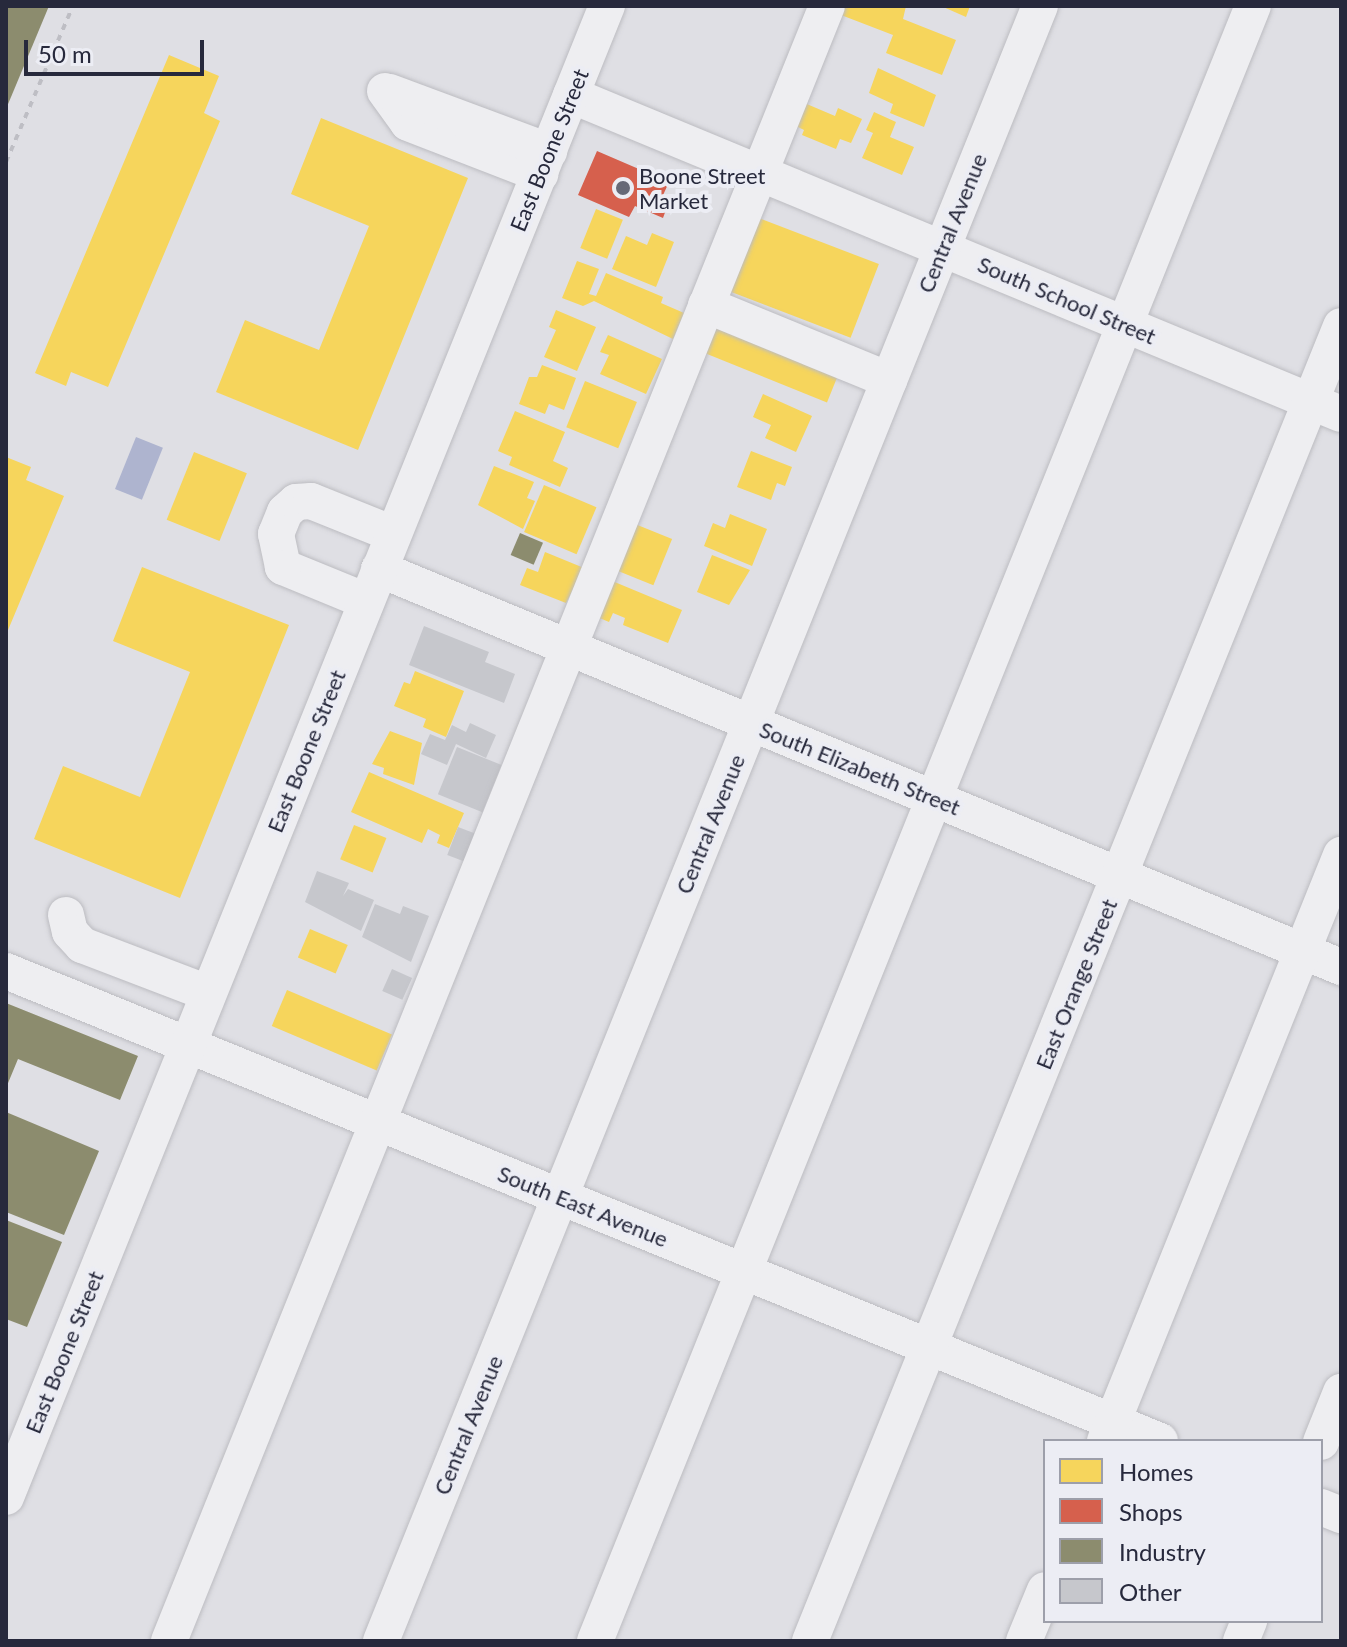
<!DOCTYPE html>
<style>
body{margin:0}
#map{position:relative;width:1347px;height:1647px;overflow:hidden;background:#dfdfe4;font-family:Lato,sans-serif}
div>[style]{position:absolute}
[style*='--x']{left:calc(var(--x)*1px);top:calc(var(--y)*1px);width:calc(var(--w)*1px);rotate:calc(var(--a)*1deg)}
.water>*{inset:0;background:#aeb4cf;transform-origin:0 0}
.homes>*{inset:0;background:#f6d55c;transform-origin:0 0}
.shops>*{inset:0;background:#d6604d}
.industry>*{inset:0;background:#8c8c6e;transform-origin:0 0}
.building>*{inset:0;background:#c6c7cc;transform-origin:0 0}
.path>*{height:4px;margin-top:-2px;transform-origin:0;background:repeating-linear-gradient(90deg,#bebec4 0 6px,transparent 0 12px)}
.roads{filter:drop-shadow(0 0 2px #bcbcc1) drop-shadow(0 0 2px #bcbcc1)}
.minor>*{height:36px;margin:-18px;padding:0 18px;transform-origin:18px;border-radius:18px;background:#eeeef1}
.dots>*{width:22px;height:22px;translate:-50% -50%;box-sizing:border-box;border:4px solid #ecedf4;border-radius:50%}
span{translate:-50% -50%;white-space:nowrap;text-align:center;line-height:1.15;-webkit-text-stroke:8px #ecedf4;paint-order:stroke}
.street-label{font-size:22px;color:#27293c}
.poi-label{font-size:22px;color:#27293c}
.left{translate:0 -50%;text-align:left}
.frame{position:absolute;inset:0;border:8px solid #27293c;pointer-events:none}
.legend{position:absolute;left:1043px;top:1439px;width:280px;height:184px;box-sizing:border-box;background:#ecedf4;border:2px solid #9d9faa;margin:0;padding:10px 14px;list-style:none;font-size:24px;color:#27293c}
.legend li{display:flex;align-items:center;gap:16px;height:40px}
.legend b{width:40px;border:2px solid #9d9faa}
.scale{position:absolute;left:24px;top:40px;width:180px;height:36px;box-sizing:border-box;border:4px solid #27293c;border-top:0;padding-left:10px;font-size:24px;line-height:28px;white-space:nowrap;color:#27293c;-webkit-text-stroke:6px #ecedf4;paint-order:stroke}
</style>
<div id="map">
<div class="water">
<i style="left:136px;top:437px;width:29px;height:56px;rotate:22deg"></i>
</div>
<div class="homes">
<i style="clip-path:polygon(845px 6px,906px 6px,903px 19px,956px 40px,942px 75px,886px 53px,893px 35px,841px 15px)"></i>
<i style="clip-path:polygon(941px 6px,970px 6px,966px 17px)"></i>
<i style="clip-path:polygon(169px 55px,219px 76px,204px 113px,220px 121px,108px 387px,71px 372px,66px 386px,35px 373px)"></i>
<i style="clip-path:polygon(878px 68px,936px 95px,924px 127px,890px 113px,893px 104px,869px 93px)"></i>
<i style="clip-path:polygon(802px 102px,835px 116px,838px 108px,862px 119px,851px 143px,840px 139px,836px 149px,802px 135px,804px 130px,792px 124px)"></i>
<i style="clip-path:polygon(874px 112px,896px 122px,890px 137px,914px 147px,902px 175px,862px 158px,873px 133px,866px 130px)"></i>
<i style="clip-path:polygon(321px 118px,468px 178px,358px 450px,216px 392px,245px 320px,319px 350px,369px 226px,291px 194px)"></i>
<i style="left:596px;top:209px;width:29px;height:42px;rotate:22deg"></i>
<i style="left:751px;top:215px;width:137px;height:79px;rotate:21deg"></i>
<i style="clip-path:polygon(652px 233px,674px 242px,656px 287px,612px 269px,626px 236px,647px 245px)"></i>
<i style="clip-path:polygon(577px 261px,599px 269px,589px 294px,596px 296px,606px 273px,663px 297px,661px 303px,684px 313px,673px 339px,594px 301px,583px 306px,562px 298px)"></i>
<i style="clip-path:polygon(556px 310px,596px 327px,577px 371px,544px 357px,556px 330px,549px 327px)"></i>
<i style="left:714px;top:319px;width:136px;height:35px;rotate:22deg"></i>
<i style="clip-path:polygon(608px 335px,662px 359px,646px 394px,600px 374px,609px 355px,600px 352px)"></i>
<i style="clip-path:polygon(542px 365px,576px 378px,564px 410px,549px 404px,545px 414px,519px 404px,529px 377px,537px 377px)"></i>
<i style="left:585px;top:381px;width:56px;height:50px;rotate:22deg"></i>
<i style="clip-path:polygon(763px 394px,812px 416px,796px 452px,765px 438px,771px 425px,753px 417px)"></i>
<i style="clip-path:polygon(515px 411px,565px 432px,553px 461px,568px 468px,560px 487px,509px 465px,512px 457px,498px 451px)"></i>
<i style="clip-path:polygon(751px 451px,792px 467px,785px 486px,777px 483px,771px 500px,737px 487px)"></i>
<i style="left:194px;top:452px;width:57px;height:73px;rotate:22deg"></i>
<i style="clip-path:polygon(6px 457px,31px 467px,26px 480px,64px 496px,6px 635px)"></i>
<i style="clip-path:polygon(494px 466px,534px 482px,527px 498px,535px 501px,523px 529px,478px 505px)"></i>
<i style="left:544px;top:485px;width:57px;height:51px;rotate:23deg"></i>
<i style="clip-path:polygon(730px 514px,767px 529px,752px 566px,704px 546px,713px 523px,725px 528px)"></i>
<i style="left:635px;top:524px;width:40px;height:50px;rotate:22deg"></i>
<i style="clip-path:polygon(545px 552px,584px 568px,566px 603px,520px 585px,527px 568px,538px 572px)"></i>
<i style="clip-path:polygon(712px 555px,750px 570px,729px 605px,697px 592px)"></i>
<i style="clip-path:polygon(142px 567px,289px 625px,180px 898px,34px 839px,63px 766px,140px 797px,190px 672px,113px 641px)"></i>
<i style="clip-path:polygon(605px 578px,682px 610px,668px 643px,623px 625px,625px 618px,613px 613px,609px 622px,590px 614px)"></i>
<i style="clip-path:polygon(415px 671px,464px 691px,446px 737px,423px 727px,426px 719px,394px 706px,404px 682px,410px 684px)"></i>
<i style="clip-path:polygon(390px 731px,422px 743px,414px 785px,383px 774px,384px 768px,372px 764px)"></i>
<i style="clip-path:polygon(369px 772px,464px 813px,449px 848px,437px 843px,440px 835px,428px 829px,422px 843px,351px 812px)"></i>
<i style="left:354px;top:825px;width:35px;height:37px;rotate:22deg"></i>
<i style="left:310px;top:929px;width:41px;height:31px;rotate:23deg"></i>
<i style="left:287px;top:990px;width:114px;height:39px;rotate:23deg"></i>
</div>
<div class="shops">
<i style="clip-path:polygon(597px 151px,669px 182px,659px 204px,667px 207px,663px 218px,635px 206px,629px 217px,578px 195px)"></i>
</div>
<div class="industry">
<i style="clip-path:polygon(6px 6px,49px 6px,6px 109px)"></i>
<i style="left:520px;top:533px;width:25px;height:24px;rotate:23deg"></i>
<i style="clip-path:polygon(6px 1003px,138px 1056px,120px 1100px,18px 1059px,6px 1088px)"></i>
<i style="clip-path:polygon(6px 1112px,99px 1151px,64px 1235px,6px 1212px)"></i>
<i style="clip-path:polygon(6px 1220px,62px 1242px,27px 1327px,6px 1319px)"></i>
</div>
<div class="building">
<i style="clip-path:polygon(424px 626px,489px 652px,485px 662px,515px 674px,504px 703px,409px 665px)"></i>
<i style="clip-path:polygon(470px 723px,496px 735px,486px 758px,456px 744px,447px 765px,421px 754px,430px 734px,445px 740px,452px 725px,466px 732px)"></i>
<i style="left:457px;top:747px;width:48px;height:51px;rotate:22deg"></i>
<i style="left:458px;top:827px;width:26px;height:30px;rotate:21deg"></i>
<i style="clip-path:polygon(317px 871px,349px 883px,343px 896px,348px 889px,374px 900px,361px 931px,305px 902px)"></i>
<i style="clip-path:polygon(375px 904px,400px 914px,403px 906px,429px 916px,411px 962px,362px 937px)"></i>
<i style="left:392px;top:969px;width:22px;height:24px;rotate:24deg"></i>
</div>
<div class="path">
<i style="--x:6;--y:162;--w:170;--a:-66.8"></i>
</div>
<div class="roads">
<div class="minor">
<i style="--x:385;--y:91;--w:39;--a:54"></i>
<i style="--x:408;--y:123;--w:142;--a:21.1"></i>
<i style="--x:390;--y:92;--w:170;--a:20.4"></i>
<i style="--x:571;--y:95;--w:833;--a:22.5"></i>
<i style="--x:706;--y:305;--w:198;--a:22.3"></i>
<i style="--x:379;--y:569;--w:1041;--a:22.48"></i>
<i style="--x:366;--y:601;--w:90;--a:-157.7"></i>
<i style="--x:283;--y:567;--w:34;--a:-102"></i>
<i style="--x:276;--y:534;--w:24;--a:-68"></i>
<i style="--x:285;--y:512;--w:15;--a:-42"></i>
<i style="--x:296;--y:502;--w:15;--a:-4"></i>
<i style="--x:311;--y:501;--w:88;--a:21.9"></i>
<i style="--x:66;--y:915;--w:17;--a:77"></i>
<i style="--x:70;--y:932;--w:18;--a:47"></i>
<i style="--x:82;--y:945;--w:135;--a:20.9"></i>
<i style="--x:6;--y:971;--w:1246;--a:22.16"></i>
<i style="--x:1105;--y:1441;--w:632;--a:-68.06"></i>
<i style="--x:1321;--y:1442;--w:54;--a:-68.2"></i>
<i style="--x:6;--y:1497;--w:1608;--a:-68.05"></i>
<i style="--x:1321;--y:1507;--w:22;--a:22"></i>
<i style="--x:169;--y:1641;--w:1762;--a:-68.08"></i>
<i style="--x:381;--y:1641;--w:1763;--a:-68.05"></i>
<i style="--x:595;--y:1641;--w:1762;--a:-68.08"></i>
<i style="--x:810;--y:1641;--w:1418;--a:-68.01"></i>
<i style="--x:1024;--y:1641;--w:55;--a:-67.6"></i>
<i style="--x:1241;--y:1641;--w:22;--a:-68"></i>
</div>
</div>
<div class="dots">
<i style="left:623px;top:188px;background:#676977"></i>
</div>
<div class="street-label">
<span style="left:549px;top:150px;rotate:-68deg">East Boone Street</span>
<span style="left:952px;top:223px;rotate:-68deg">Central Avenue</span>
<span style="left:1067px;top:300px;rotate:23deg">South School Street</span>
<span style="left:306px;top:751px;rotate:-68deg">East Boone Street</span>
<span style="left:860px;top:768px;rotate:22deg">South Elizabeth Street</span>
<span style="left:710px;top:824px;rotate:-68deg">Central Avenue</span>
<span style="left:1076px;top:984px;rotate:-68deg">East Orange Street</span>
<span style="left:583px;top:1206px;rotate:22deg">South East Avenue</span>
<span style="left:64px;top:1352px;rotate:-68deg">East Boone Street</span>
<span style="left:468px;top:1425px;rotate:-68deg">Central Avenue</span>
</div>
<div class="poi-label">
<span class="left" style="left:639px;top:188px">Boone Street<br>Market</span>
</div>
<div class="frame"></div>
<ul class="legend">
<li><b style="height:22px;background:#f6d55c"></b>Homes</li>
<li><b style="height:22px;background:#d6604d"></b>Shops</li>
<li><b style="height:22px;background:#8c8c6e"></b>Industry</li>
<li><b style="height:22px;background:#c6c7cc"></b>Other</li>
</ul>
<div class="scale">50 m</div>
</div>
